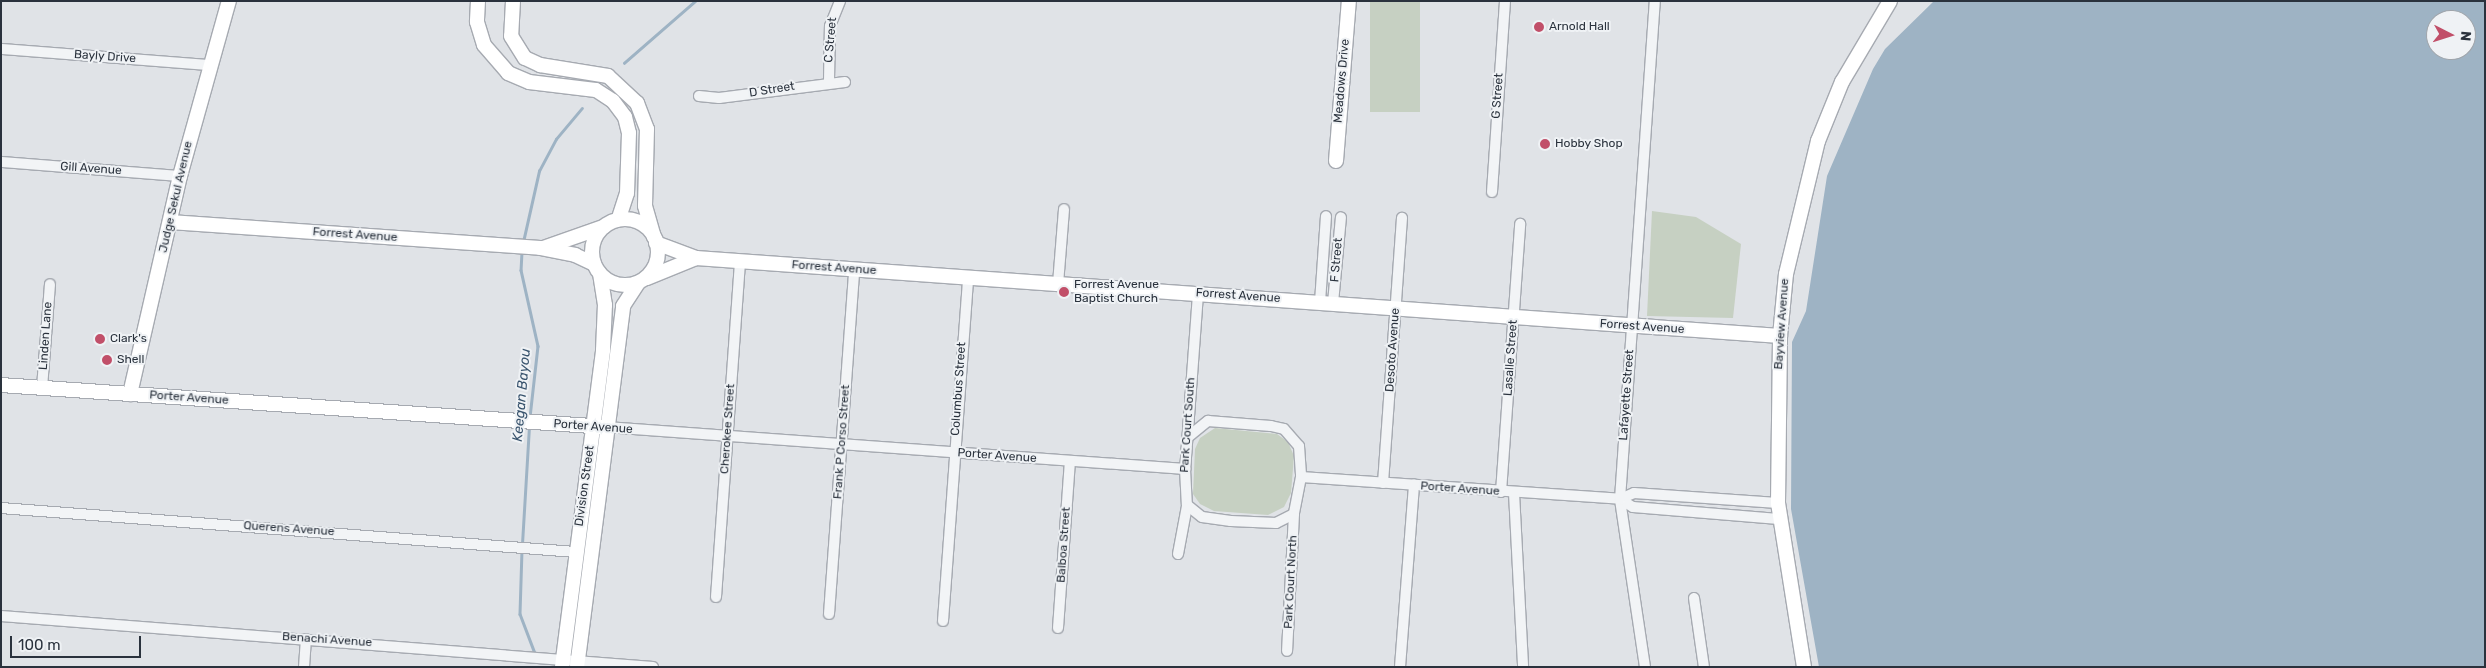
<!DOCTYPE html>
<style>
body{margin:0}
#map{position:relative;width:2486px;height:668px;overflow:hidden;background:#e0e3e7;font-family:Rubik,sans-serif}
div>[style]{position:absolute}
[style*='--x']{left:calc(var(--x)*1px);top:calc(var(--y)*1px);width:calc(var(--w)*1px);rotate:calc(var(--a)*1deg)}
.green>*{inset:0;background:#c6d0c2;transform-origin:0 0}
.water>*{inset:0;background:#9eb3c4}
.stream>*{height:2.5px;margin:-1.25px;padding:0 1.25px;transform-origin:1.25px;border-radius:1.25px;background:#9eb3c4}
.roads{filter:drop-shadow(1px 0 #a6aab1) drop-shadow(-1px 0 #a6aab1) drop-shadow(0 1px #a6aab1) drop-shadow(0 -1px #a6aab1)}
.street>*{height:10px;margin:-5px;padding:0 5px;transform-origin:5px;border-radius:5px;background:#f2f4f6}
.secondary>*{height:14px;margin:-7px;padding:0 7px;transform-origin:7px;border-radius:7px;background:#fff}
.secondary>.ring{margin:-7px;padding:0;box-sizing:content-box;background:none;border:14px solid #fff;border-radius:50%}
.dots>*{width:14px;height:14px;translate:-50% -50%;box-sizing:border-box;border:2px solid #eff2f5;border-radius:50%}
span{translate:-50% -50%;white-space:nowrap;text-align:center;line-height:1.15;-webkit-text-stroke:4px #eff2f5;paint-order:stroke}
.poi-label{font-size:12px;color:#2a323d}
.left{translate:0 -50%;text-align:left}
.street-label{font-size:12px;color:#2a323d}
.water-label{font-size:14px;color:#38536d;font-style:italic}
.frame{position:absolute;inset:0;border:2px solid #2a323d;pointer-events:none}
.north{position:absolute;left:2426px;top:10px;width:50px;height:50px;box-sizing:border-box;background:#eff2f5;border:1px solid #a0a5ab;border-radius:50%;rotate:95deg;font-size:14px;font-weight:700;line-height:20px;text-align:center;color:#2a323d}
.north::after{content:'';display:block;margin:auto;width:18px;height:22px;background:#c14f69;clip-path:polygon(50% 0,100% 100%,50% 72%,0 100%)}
.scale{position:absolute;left:10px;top:636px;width:131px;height:22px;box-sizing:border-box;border:2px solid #2a323d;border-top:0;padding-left:6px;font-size:15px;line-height:18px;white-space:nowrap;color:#2a323d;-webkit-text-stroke:4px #eff2f5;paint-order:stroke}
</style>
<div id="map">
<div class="green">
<div style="left:1370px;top:1px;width:50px;height:111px"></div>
<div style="clip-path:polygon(1652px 211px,1696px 217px,1741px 244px,1733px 318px,1647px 316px)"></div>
<div style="clip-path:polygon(1215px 428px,1277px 434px,1288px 442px,1294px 456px,1291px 493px,1284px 507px,1268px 515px,1214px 511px,1200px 504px,1193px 494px,1195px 449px,1200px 438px)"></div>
</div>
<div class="water">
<div style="clip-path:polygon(evenodd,1934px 1px,2485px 1px,2485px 667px,1819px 667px,1791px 509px,1792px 342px,1806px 311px,1827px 176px,1873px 69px,1885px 49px,1934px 1px,2436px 20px,2466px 20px,2466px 50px,2436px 50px,2436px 20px)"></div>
</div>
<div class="stream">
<div style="--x:624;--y:63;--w:94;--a:-41.1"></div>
<div style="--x:523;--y:242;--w:73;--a:-77.3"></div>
<div style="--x:539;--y:171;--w:36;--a:-62"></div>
<div style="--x:556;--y:139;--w:40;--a:-50"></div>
<div style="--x:522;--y:252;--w:18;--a:93"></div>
<div style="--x:521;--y:270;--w:78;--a:77.4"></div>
<div style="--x:538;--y:346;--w:71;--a:96.4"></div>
<div style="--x:522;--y:544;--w:117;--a:-86.6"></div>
<div style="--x:522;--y:550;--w:64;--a:91.8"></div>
<div style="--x:520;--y:614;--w:45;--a:69.1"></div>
</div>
<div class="roads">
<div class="street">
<div style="--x:1;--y:49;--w:209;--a:4.4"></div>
<div style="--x:829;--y:81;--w:55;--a:-89"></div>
<div style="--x:830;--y:26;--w:27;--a:-68"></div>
<div style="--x:699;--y:96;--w:20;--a:6"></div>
<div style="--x:719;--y:98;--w:127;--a:-7.2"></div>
<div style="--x:1;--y:162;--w:180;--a:4.5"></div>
<div style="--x:1492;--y:192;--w:191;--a:-86.1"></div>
<div style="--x:1058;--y:284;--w:75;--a:-85.4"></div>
<div style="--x:1198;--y:294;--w:175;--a:94.2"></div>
<div style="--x:1185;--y:469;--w:36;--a:87"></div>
<div style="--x:1187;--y:505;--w:19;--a:39"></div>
<div style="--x:1202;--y:517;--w:29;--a:8"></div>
<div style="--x:1231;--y:521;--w:45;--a:2.5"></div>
<div style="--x:1276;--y:523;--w:20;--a:-27"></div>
<div style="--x:1320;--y:302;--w:86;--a:-86"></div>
<div style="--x:1333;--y:303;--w:86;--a:-84.7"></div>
<div style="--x:42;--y:388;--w:104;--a:-85.6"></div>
<div style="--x:606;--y:427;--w:581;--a:4.15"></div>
<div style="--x:1188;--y:437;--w:26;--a:-39"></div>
<div style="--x:1208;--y:421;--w:63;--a:4.5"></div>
<div style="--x:1271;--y:426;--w:13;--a:13"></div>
<div style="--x:1284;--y:429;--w:23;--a:49"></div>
<div style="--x:1299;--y:446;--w:31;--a:86"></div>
<div style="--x:1301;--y:477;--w:38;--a:101"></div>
<div style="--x:1294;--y:514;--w:137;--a:92.9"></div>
<div style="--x:1301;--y:477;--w:320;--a:3.9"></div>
<div style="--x:1620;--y:499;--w:15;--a:-23"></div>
<div style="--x:1634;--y:493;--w:144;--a:4"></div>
<div style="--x:1383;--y:483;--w:266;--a:-85.9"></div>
<div style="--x:1501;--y:492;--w:269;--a:-85.9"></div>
<div style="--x:1514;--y:493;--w:174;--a:87"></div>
<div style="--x:1620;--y:499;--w:15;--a:32"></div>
<div style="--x:1633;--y:507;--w:146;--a:4.7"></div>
<div style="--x:1;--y:508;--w:577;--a:4.38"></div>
<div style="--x:1178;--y:554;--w:49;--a:-79.4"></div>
<div style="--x:716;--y:597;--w:337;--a:-85.9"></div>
<div style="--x:1694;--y:598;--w:70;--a:81.8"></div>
<div style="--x:829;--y:614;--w:345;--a:-85.8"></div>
<div style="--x:1;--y:616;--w:654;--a:4.47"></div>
<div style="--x:943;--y:621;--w:345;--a:-85.8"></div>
<div style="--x:1058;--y:628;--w:167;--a:-85.9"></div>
<div style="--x:304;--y:667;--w:28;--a:-86"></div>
<div style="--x:1400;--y:667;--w:183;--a:-85.6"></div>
<div style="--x:1645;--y:667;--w:170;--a:-98.5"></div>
<div style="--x:1620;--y:499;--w:499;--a:-86"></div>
</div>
<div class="secondary">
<div style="--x:478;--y:1;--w:21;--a:93"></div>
<div style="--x:477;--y:22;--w:24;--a:73"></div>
<div style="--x:484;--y:45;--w:37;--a:49"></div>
<div style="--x:508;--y:73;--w:23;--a:23"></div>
<div style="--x:529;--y:82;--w:67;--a:6.8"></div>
<div style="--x:596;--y:90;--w:20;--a:33"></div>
<div style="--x:613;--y:101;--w:20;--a:53"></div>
<div style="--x:625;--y:117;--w:16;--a:76"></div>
<div style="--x:629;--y:133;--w:60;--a:91.9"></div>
<div style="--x:627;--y:193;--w:28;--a:108"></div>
<div style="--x:513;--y:1;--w:35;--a:93"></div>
<div style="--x:511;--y:36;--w:26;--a:58"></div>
<div style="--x:525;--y:58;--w:17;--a:25"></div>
<div style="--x:540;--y:65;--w:69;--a:9.2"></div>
<div style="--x:608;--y:76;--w:40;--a:43"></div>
<div style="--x:637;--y:103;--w:28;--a:69"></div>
<div style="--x:647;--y:129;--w:77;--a:91.5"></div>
<div style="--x:645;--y:206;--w:32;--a:74"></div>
<div style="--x:1336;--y:161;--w:161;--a:-85.4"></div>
<div class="ring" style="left:592px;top:219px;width:52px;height:52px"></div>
<div style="--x:170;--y:222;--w:371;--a:4"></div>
<div style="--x:540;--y:248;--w:36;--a:11"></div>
<div style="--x:575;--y:255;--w:21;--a:25"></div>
<div style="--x:656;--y:243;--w:43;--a:20.6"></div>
<div style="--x:696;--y:258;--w:1087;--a:4.12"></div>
<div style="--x:543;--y:248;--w:64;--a:-19.3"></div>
<div style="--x:647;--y:278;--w:53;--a:-22.2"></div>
<div style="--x:1;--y:385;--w:606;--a:3.97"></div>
<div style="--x:130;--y:394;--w:224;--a:-77.1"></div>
<div style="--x:180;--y:176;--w:182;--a:-74.4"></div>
<div style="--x:562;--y:667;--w:320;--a:-82.6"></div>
<div style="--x:603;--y:350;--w:45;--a:-87.5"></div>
<div style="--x:605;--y:305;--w:30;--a:-99"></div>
<div style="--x:577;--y:667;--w:364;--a:-82.7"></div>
<div style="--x:623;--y:306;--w:27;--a:-57"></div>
<div style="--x:1804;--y:667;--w:166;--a:-99"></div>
<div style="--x:1778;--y:503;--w:167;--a:-89.3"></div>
<div style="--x:1780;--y:336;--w:62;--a:-84.5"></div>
<div style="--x:1786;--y:274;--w:137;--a:-76.5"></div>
<div style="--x:1818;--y:141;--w:64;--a:-67.9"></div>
<div style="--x:1842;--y:82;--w:94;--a:-59.3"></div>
</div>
</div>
<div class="dots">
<div style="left:1539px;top:27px;background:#c14f69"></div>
<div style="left:1545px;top:144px;background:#c14f69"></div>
<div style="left:1064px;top:292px;background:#c14f69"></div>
<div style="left:100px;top:339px;background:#c14f69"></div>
<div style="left:107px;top:360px;background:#c14f69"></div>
</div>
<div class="poi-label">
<span class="left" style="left:1549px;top:27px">Arnold Hall</span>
<span class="left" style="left:1555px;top:144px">Hobby Shop</span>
<span class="left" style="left:1074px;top:292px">Forrest Avenue<br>Baptist Church</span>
<span class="left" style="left:110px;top:339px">Clark's</span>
<span class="left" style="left:117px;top:360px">Shell</span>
</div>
<div class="street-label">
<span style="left:831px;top:40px;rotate:-85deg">C Street</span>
<span style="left:105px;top:57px;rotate:4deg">Bayly Drive</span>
<span style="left:1342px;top:81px;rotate:-85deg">Meadows Drive</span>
<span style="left:772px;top:90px;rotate:-9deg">D Street</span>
<span style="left:1498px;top:96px;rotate:-86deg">G Street</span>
<span style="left:91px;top:169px;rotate:4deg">Gill Avenue</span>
<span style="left:176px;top:197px;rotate:-77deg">Judge Sekul Avenue</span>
<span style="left:355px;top:235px;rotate:4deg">Forrest Avenue</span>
<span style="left:1337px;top:260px;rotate:-85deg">F Street</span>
<span style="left:834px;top:268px;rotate:4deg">Forrest Avenue</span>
<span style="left:1238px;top:296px;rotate:4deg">Forrest Avenue</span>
<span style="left:1782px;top:324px;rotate:-86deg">Bayview Avenue</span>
<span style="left:1642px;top:327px;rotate:4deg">Forrest Avenue</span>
<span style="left:46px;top:336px;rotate:-86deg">Linden Lane</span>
<span style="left:1393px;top:350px;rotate:-86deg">Desoto Avenue</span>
<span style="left:1511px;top:358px;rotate:-86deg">Lasalle Street</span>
<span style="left:959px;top:389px;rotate:-86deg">Columbus Street</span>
<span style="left:1627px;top:395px;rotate:-86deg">Lafayette Street</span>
<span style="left:189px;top:398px;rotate:4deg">Porter Avenue</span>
<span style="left:1188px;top:425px;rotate:-86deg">Park Court South</span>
<span style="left:593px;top:427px;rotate:4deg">Porter Avenue</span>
<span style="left:728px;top:429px;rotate:-86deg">Cherokee Street</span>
<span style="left:842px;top:442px;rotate:-86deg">Frank P Corso Street</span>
<span style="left:997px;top:456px;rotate:4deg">Porter Avenue</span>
<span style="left:585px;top:486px;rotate:-82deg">Division Street</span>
<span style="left:1460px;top:489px;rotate:4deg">Porter Avenue</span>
<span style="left:289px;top:529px;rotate:4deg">Querens Avenue</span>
<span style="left:1064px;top:545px;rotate:-86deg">Balboa Street</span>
<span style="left:1291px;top:582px;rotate:-87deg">Park Court North</span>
<span style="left:327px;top:640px;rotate:4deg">Benachi Avenue</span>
</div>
<div class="water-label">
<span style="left:522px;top:395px;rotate:-85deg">Keegan Bayou</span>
</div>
<div class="frame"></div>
<div class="north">N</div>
<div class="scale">100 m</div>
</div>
